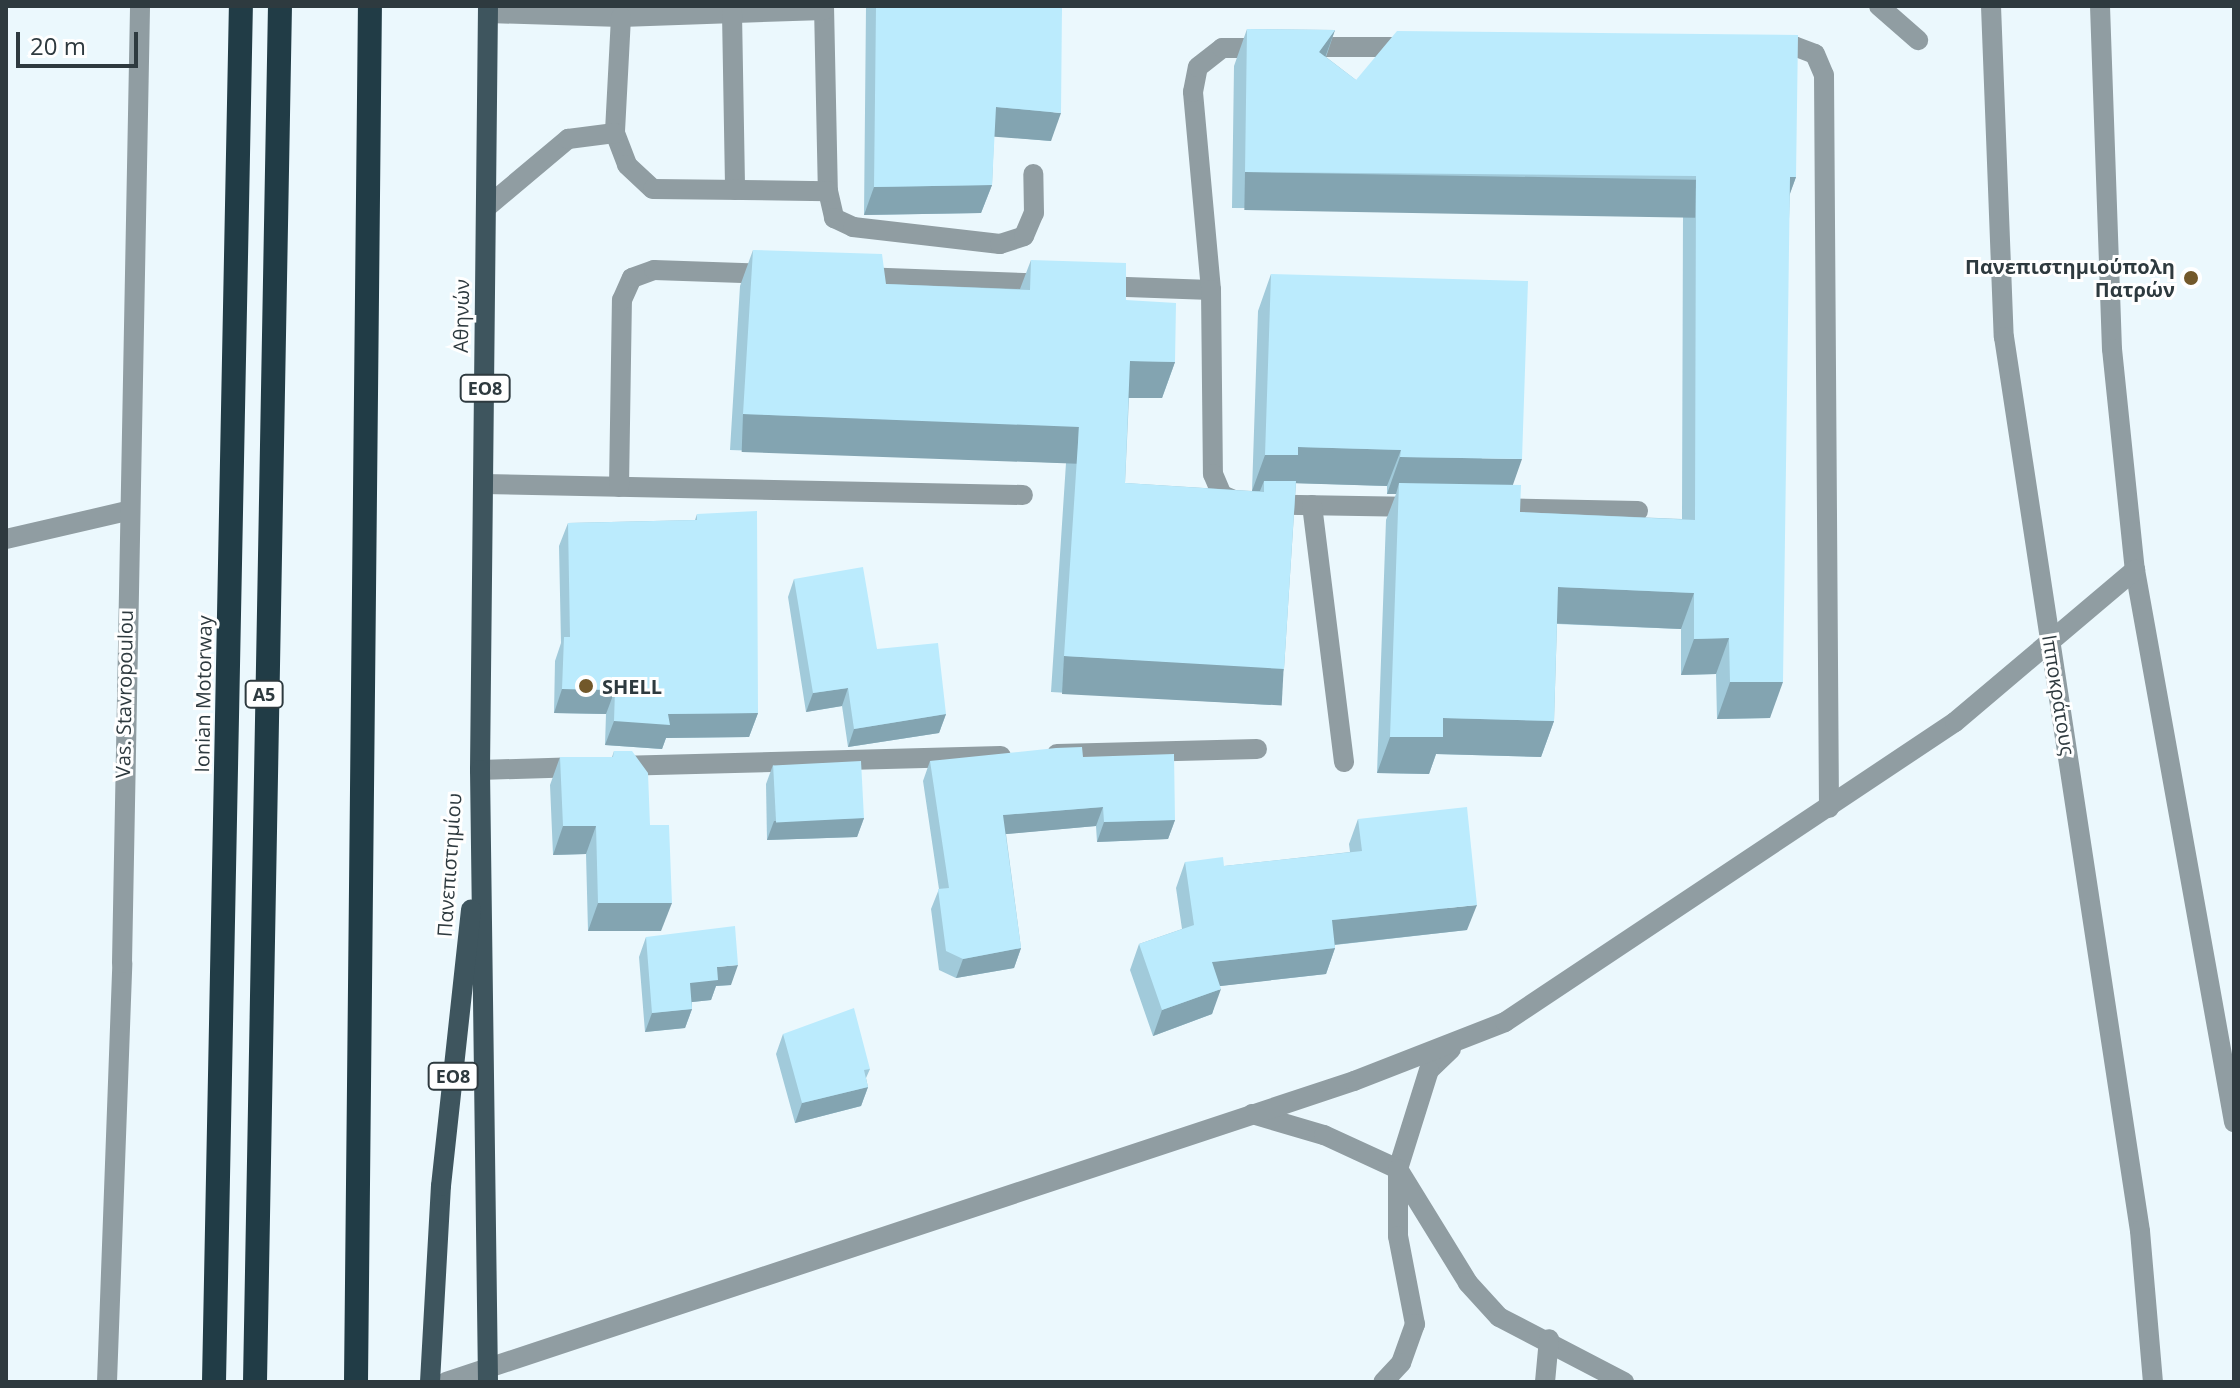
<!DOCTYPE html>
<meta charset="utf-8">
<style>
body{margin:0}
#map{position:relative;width:2240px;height:1388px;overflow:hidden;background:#ebf8fd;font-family:"Open Sans",sans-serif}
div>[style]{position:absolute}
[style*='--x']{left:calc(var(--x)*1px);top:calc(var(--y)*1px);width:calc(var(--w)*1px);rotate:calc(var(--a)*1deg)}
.minor>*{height:20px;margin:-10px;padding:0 10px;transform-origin:10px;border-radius:10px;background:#909da2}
.major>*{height:20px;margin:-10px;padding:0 10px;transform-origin:10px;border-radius:10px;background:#3e555e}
.highway>*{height:24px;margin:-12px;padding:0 12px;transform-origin:12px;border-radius:12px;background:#213c46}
.wall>*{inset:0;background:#a1cada}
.shaded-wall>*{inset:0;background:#83a4b1;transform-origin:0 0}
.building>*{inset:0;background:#bbebfd;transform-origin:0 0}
.dots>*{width:22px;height:22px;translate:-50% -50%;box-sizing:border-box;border:4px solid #fff;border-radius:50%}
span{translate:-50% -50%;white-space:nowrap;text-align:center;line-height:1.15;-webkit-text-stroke:6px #fff;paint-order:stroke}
.shield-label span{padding:2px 6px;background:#fff;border:2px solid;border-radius:6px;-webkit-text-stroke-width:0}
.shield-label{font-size:18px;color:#2e3a3f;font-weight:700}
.poi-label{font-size:20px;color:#2e3a3f;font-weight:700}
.right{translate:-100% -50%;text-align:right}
.left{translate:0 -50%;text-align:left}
.street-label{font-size:20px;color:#2e3a3f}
.frame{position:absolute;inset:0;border:8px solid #2e3a3f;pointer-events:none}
.scale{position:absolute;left:16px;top:32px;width:122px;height:36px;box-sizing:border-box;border:4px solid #2e3a3f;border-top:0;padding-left:10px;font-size:24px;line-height:28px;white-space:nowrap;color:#2e3a3f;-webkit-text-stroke:6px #fff;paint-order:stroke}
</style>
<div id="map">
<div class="minor">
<div style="--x:824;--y:6;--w:185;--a:88.8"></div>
<div style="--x:828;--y:191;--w:28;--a:77"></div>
<div style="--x:834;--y:218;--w:21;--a:25"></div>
<div style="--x:853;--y:227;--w:148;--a:6.6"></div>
<div style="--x:1000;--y:244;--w:25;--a:-18"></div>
<div style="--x:1024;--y:236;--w:25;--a:-67"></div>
<div style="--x:1034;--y:213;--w:39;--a:-91"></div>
<div style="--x:1879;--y:6;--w:52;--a:41.1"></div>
<div style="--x:1991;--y:6;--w:331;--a:87.8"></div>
<div style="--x:2004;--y:337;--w:904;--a:81.35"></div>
<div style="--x:2140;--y:1231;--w:152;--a:85.1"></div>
<div style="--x:2100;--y:6;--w:343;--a:88"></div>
<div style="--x:2112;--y:349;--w:222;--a:84.1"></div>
<div style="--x:2135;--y:570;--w:561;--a:79.83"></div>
<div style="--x:488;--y:13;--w:133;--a:1.7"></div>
<div style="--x:621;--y:17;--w:203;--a:-2"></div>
<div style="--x:732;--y:13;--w:177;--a:89"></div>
<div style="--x:621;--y:17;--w:116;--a:93"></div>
<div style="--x:615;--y:133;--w:34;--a:69"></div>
<div style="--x:627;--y:165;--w:35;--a:43"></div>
<div style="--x:653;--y:189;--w:175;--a:0.7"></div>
<div style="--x:1771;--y:46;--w:23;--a:0"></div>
<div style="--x:1794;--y:46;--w:22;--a:21"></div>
<div style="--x:1815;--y:54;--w:23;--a:67"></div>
<div style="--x:1824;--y:75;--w:733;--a:89.61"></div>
<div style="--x:1303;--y:47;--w:108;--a:0"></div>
<div style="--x:487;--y:207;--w:106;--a:-40"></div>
<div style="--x:568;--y:139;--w:47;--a:-7.3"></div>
<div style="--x:860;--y:277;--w:187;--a:2.1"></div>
<div style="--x:1099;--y:286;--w:112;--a:2"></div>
<div style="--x:1211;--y:290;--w:199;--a:-95.2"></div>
<div style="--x:1193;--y:92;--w:25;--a:-79"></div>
<div style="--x:1198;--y:67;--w:31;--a:-38"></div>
<div style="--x:1222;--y:48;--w:45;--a:0"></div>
<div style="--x:1211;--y:290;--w:184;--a:89.4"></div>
<div style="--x:1213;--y:474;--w:23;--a:67"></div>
<div style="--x:1222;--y:495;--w:23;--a:23"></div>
<div style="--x:1243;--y:504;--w:175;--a:1"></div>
<div style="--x:484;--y:484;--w:539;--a:1.17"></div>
<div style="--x:619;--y:487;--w:187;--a:-89.1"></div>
<div style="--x:622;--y:300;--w:24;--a:-66"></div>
<div style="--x:632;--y:278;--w:23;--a:-20"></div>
<div style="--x:654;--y:270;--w:118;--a:1.9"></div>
<div style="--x:1312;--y:505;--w:259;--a:82.9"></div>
<div style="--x:1494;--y:508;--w:144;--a:1.2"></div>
<div style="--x:6;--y:539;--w:124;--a:-13"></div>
<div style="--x:1057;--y:754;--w:200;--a:-1.4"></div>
<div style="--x:617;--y:766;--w:384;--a:-1.5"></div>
<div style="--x:480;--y:770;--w:101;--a:-1.7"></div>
<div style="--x:1451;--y:1049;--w:30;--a:136"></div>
<div style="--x:1429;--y:1070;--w:104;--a:107.4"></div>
<div style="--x:1398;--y:1169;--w:134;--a:58.4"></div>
<div style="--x:1468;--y:1283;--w:46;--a:47.6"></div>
<div style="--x:1499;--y:1317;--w:141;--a:27.5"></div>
<div style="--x:1252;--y:1114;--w:75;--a:16.3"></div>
<div style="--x:1324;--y:1135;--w:81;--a:24.7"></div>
<div style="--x:1398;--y:1169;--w:67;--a:90"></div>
<div style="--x:1398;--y:1236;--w:90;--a:79.1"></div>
<div style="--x:1415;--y:1324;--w:41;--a:109.7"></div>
<div style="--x:1401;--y:1363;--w:26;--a:133"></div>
<div style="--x:107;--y:1382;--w:419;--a:-87.9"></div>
<div style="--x:122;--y:963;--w:957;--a:-88.92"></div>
<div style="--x:446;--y:1382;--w:957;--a:-18.34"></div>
<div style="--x:1354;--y:1081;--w:162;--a:-21.3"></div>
<div style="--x:1505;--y:1022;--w:541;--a:-33.69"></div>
<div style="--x:1955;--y:722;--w:236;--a:-40.2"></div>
<div style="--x:1545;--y:1382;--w:43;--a:-84.7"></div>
</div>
<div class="major">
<div style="--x:488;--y:6;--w:764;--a:90.6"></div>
<div style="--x:480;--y:770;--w:612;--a:89.25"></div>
<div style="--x:430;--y:1382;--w:196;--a:-86.8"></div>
<div style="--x:441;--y:1186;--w:278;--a:-83.8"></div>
</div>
<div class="highway">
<div style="--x:214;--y:1382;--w:1376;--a:-88.88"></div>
<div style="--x:255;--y:1382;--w:1376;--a:-88.96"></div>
<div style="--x:356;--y:1382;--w:1376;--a:-89.42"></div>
</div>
<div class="wall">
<div style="clip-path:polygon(866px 6px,1062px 6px,1051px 141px,994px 136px,992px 185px,981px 213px,864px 215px)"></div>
<div style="clip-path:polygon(1247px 29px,1335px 30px,1326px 57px,1356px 80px,1796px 177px,1790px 193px,1770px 718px,1717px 719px,1716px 674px,1681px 675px,1681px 629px,1557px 624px,1554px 721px,1541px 757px,1436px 754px,1429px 774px,1377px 773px,1386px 520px,1396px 494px,1387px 494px,1387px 486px,1296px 483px,1284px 669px,1270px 705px,1051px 692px,1066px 463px,730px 450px,740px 286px,753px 250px,886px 284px,1020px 289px,1031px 260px,1126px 300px,1175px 362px,1162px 398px,1129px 398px,1125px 483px,1252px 491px,1258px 311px,1271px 274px,1512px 485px,1520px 512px,1682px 519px,1683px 212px,1232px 208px,1234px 66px)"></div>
<div style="clip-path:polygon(697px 514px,758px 713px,749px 737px,666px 738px,662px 749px,605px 745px,606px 714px,554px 713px,555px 661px,561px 643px,559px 546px,568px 523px,695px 520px)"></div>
<div style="clip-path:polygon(794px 579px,877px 649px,946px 714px,939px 733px,848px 747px,842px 706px,806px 712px,788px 597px)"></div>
<div style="clip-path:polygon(614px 751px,650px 825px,661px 931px,588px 931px,586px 854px,553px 855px,550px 785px,560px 757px,612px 757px)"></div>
<div style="clip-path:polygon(1083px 757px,1175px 820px,1168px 839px,1097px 842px,1096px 826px,1006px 834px,1021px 948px,1014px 968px,956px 978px,939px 970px,931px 909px,939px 889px,923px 781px,930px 761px)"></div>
<div style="clip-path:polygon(773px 765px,864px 818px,857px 837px,767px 840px,766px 784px)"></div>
<div style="clip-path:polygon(1358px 819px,1467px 930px,1335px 945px,1335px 948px,1326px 974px,1220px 986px,1212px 1014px,1153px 1036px,1130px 970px,1139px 944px,1182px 929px,1176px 888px,1185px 862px,1224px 866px,1350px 852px,1349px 844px)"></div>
<div style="clip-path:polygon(646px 937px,731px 985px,716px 986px,711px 1000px,692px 1002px,692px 1009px,685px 1028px,645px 1032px,639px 957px)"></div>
<div style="clip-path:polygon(783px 1034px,870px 1069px,866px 1078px,868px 1087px,861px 1106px,795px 1123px,776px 1054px)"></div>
</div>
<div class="shaded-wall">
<div style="clip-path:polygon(1335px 30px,1322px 66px,1319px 52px)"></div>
<div style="clip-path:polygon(996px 107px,1061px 113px,1051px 141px,985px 136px)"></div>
<div style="left:1245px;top:172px;width:451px;height:38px;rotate:1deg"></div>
<div style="clip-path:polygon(1790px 177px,1796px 177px,1783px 213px)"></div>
<div style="clip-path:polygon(992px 185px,981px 213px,864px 215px,874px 187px)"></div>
<div style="clip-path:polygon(1130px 361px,1175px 362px,1162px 398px,1117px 398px)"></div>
<div style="left:743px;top:414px;width:336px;height:38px;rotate:2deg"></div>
<div style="clip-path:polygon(1298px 447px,1401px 450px,1387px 486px,1288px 483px,1264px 481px,1260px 491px,1252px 491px,1265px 455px)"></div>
<div style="clip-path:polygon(1400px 457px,1522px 459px,1509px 496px,1399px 483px,1396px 494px,1387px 494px)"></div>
<div style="clip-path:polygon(1558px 587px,1694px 593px,1681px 629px,1545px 623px)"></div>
<div style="clip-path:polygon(1729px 638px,1716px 674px,1681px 675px,1694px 639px)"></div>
<div style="left:1064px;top:656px;width:220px;height:38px;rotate:3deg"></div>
<div style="clip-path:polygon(1730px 682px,1783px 682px,1770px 718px,1717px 719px)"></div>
<div style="clip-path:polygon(848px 688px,842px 706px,806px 712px,813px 693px)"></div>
<div style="clip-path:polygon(562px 689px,615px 690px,606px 714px,554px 713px)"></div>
<div style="clip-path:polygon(758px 713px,749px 737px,666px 738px,662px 749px,605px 745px,614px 721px,668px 714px)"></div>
<div style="clip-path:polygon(946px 714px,939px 733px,848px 747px,854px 729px)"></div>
<div style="clip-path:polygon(1443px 718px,1554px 721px,1541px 757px,1436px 754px,1429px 774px,1377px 773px,1390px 737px)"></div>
<div style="clip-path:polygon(1103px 807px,1096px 826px,996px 835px,1003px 815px)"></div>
<div style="clip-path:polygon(864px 818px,857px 837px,767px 840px,774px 821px)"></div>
<div style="clip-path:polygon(1175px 820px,1168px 839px,1097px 842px,1104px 822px)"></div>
<div style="clip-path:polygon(563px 826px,596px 826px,586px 854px,553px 855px)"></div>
<div style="clip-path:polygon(598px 903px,672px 903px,661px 931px,588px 931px)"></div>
<div style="clip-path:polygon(1477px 905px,1467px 930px,1323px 946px,1332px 920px)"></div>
<div style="clip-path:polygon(1021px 948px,1014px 968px,956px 978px,963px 959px)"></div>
<div style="clip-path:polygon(1335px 948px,1326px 974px,1203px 988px,1212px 962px)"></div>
<div style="clip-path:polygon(738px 965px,731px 985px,716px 986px,711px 1000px,683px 1003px,690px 983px,717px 967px)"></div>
<div style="clip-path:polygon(1221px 989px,1212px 1014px,1153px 1036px,1162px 1010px)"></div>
<div style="clip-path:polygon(692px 1009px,685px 1028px,645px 1032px,652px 1013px)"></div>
<div style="clip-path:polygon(868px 1087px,861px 1106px,795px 1123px,802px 1103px)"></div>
</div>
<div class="building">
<div style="clip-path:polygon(876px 6px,1062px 6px,1061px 113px,996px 107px,992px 185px,874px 187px)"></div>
<div style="clip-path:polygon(1247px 29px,1335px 30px,1319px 52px,1356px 80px,1397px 31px,1798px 35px,1796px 177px,1790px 177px,1783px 682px,1730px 682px,1729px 638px,1694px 639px,1694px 593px,1558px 587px,1554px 721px,1443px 718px,1443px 737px,1390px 737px,1399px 483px,1521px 485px,1520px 512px,1695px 520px,1696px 176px,1245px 172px)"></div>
<div style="clip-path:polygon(753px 250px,882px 254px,886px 284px,1030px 290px,1031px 260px,1126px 263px,1126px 300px,1176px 303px,1175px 362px,1130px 361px,1125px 483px,1264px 492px,1264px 481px,1296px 481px,1284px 669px,1064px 656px,1079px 427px,743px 414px)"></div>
<div style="clip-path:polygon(1271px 274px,1528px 281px,1522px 459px,1400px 457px,1401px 450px,1298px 447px,1298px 455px,1265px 455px)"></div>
<div style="clip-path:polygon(757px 511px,758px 713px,668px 714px,670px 725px,614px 721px,615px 690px,562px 689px,564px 637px,570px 637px,568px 523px,697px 520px,697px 514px)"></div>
<div style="clip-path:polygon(863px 567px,877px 649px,938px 643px,946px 714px,854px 729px,848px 688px,813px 693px,794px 579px)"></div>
<div style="clip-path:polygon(1082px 747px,1083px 757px,1174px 754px,1175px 820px,1104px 822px,1103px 807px,1003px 815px,1021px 948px,963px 959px,946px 951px,938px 889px,949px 888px,930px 761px,1056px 748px)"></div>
<div style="clip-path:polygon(614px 751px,632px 751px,648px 773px,650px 825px,669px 825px,672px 903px,598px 903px,596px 826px,563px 826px,560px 757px,613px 757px)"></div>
<div style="left:861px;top:761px;width:57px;height:88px;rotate:87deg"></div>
<div style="clip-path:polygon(1467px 807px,1477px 905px,1332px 920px,1335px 948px,1212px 962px,1221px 989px,1162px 1010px,1139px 944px,1194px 925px,1185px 862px,1223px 857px,1224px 866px,1362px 851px,1358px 819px)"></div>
<div style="clip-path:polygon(735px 926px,738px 965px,717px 967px,718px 980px,690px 983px,692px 1009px,652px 1013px,646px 937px)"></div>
<div style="clip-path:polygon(854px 1008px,870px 1069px,864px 1070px,868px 1087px,802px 1103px,783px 1034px)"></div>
</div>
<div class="dots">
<div style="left:2191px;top:278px;background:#72582a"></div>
<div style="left:586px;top:686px;background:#72582a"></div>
</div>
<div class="shield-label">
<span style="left:485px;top:388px">ΕΟ8</span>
<span style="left:264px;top:694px">Α5</span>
<span style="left:453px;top:1076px">ΕΟ8</span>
</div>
<div class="poi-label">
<span class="right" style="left:2175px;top:278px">Πανεπιστημιούπολη<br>Πατρών</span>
<span class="left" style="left:602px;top:686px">SHELL</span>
</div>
<div class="street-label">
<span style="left:461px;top:316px;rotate:-89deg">Αθηνών</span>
<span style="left:124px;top:694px;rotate:-89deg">Vas. Stavropoulou</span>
<span style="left:203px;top:694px;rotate:-89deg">Ionian Motorway</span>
<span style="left:2059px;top:695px;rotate:81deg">Ιπποκράτους</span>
<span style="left:449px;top:865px;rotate:-86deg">Πανεπιστημίου</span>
</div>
<div class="frame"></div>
<div class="scale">20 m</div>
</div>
